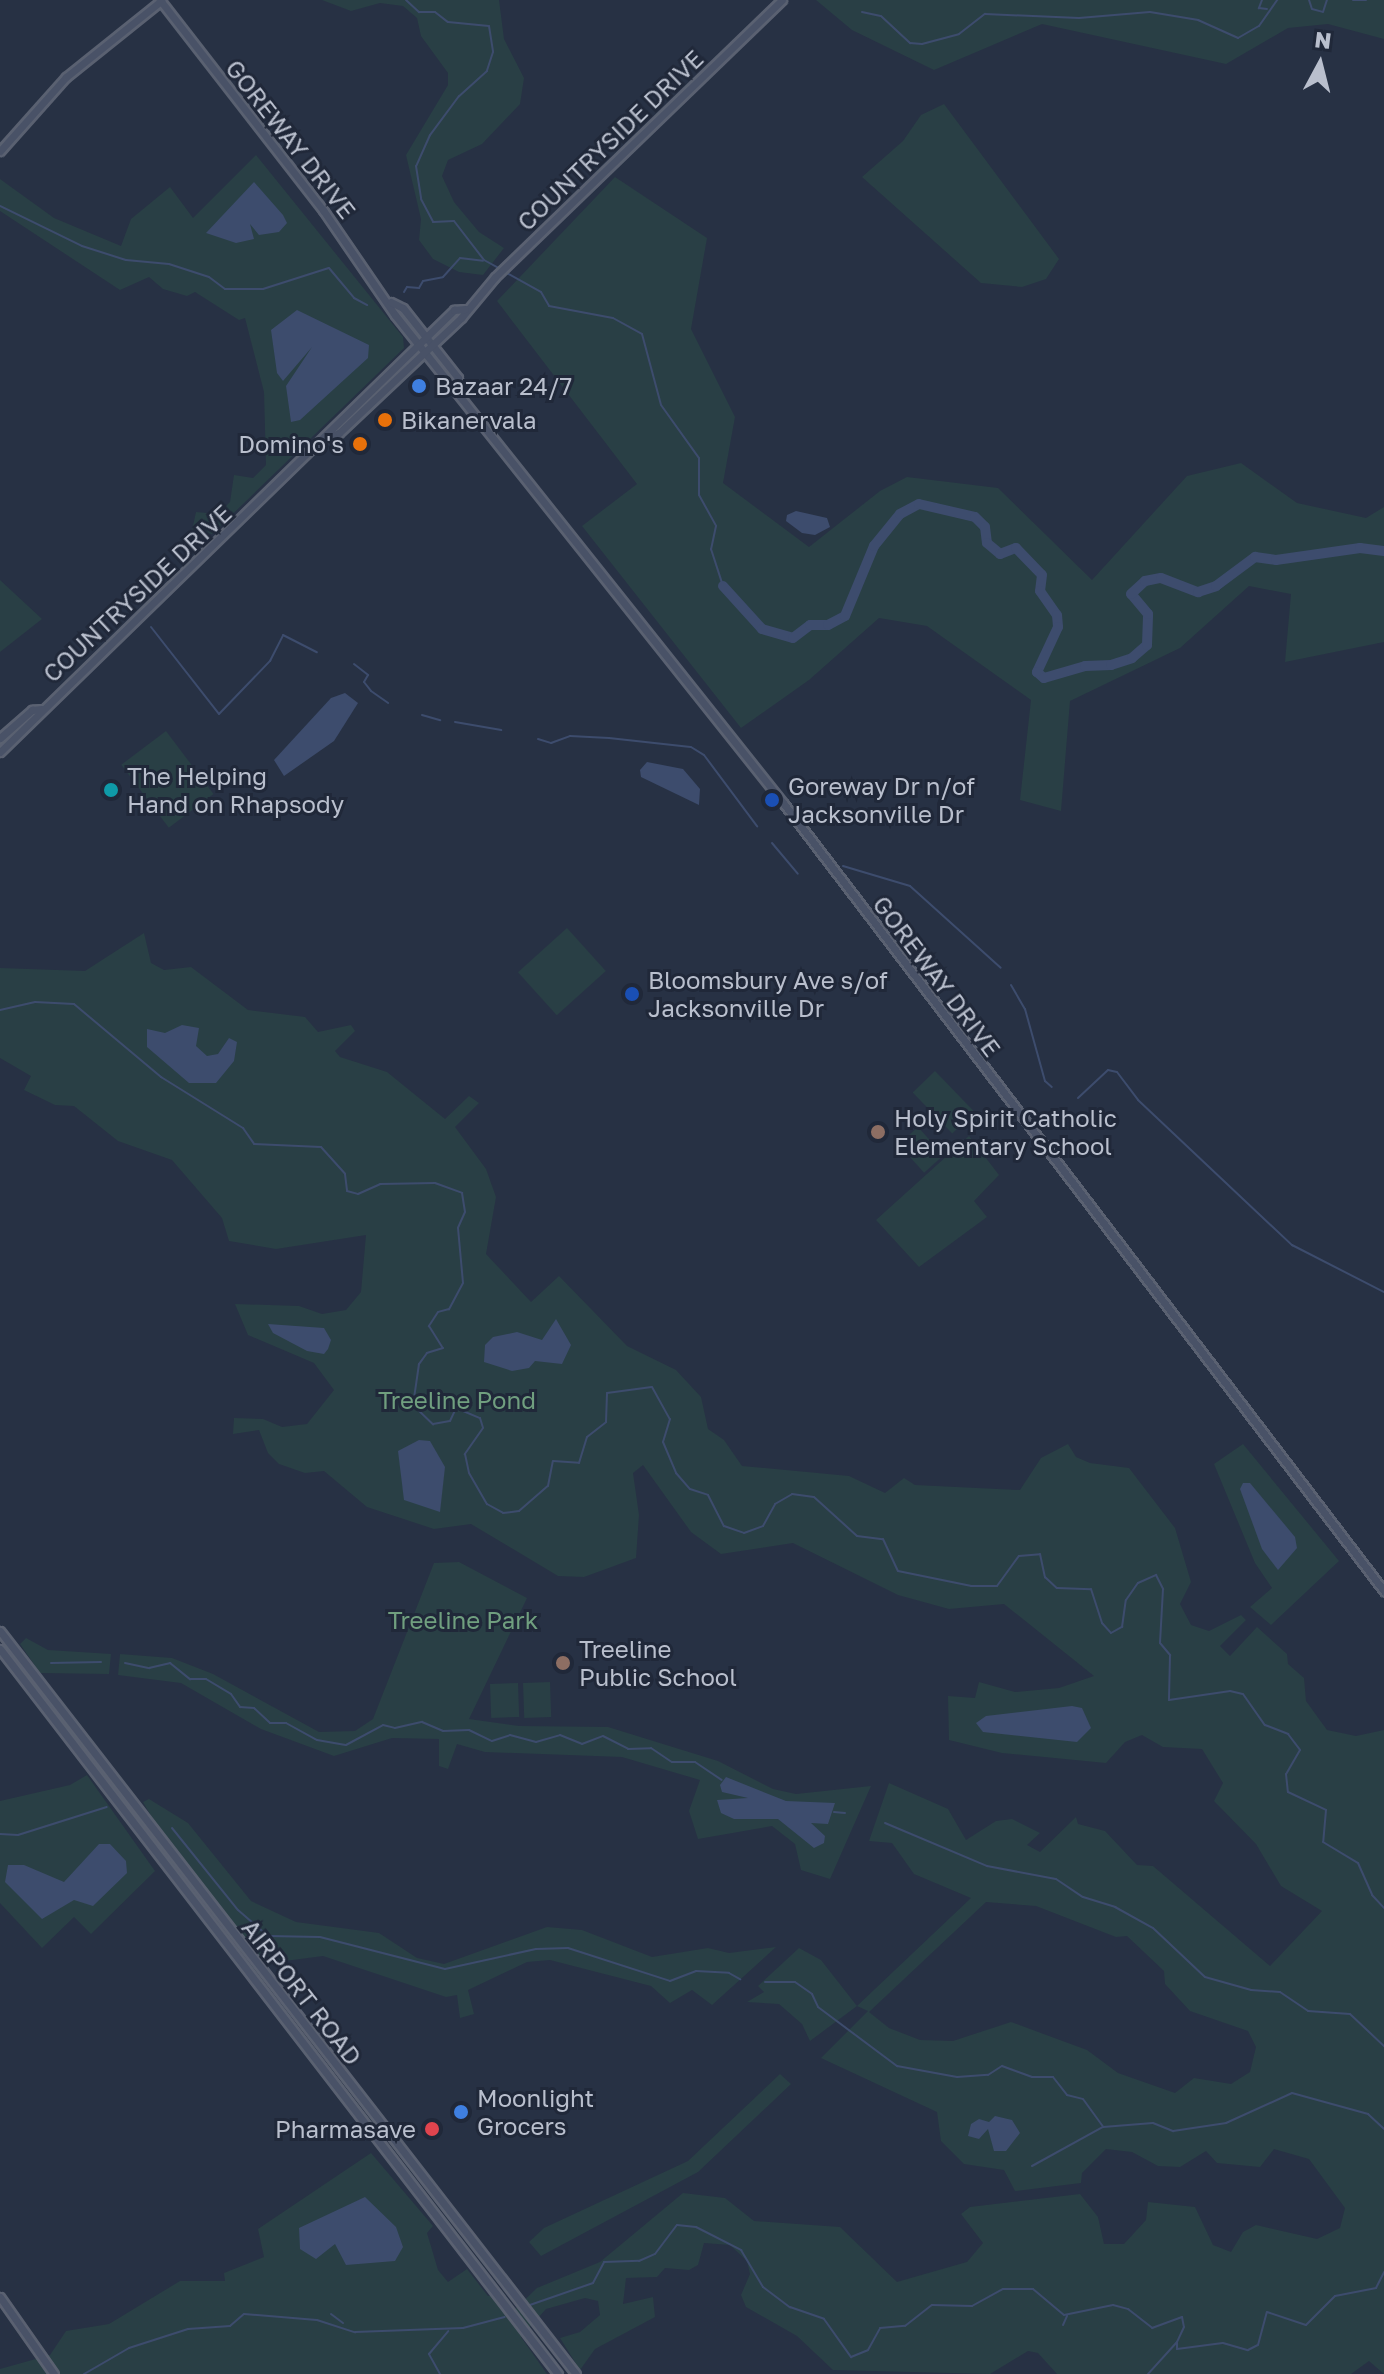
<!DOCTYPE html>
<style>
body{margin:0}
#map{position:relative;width:1384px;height:2374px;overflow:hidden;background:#273144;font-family:"Golos Text",sans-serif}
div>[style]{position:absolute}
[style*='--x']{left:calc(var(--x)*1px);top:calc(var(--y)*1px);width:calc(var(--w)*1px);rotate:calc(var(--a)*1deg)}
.green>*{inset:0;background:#293f45;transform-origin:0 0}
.water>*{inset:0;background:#3d4c6d}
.stream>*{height:2px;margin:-1px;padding:0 1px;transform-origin:1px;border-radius:1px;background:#3d4c6d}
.river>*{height:10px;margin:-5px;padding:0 5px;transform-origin:5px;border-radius:5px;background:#3d4c6d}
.roads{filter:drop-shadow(2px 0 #5a6171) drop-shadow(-2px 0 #5a6171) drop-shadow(0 2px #5a6171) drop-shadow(0 -2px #5a6171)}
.secondary>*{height:7px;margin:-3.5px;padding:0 3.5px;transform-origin:3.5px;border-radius:3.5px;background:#495267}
.dots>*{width:22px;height:22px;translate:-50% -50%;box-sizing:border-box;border:4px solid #202839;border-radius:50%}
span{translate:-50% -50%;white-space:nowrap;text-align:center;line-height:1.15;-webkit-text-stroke:6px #202839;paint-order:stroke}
.street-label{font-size:24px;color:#b9bfcd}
.poi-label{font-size:24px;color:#b9bfcd}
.left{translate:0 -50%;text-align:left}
.right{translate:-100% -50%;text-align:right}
.park-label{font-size:24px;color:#709f7f}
.north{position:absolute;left:1280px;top:24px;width:80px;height:80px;-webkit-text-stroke:6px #202839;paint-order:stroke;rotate:7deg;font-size:22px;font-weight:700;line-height:32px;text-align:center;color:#b9bfcd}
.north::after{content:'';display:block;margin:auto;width:28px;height:36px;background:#b9bfcd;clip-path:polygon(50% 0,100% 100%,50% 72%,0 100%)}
</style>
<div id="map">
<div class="green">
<div style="clip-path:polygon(322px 0,499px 0,504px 39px,524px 78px,520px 104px,482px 144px,448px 160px,442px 176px,454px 202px,479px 232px,504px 248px,483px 275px,459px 272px,433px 259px,419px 240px,421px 219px,406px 155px,448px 85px,448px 73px,421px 36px,417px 18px,403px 6px,380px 3px,351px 11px)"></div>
<div style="clip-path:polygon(816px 0,1384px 0,1384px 39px,1328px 24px,1288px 28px,1226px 64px,1042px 24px,934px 70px,852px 30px)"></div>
<div style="clip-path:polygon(944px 104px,1059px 259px,1046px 279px,1022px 287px,981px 283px,862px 177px,903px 141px,921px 115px)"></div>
<div style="clip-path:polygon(256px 155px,403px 337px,404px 348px,212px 534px,192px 530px,196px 512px,218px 514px,230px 502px,234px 475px,253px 478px,266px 465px,264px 392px,245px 318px,239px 320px,195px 292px,187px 296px,163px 289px,149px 277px,120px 290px,0 211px,0 179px,54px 218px,121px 246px,131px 219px,170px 187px,193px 218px)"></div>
<div style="clip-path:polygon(615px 177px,707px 238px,691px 329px,735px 417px,723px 483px,809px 547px,880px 491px,907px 477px,998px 488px,1092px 580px,1187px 476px,1241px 463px,1297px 503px,1366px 518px,1384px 507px,1384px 642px,1285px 662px,1291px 594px,1249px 586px,1180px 648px,1070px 701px,1061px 811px,1020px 800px,1031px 700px,927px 626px,879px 618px,809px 680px,741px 728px,582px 526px,637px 484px,497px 301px)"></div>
<div style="clip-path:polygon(0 580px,42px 619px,0 652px)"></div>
<div style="left:166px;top:731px;width:79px;height:56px;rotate:53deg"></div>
<div style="left:567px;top:928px;width:58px;height:66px;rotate:48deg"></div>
<div style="clip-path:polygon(evenodd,144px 933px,151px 963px,164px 970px,191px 967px,248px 1010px,305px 1017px,318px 1032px,351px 1025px,355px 1031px,335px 1051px,340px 1057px,387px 1072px,445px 1119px,469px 1096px,479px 1103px,455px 1127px,486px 1169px,496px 1197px,486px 1254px,531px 1302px,559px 1276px,627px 1346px,676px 1370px,701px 1397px,708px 1429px,724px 1440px,742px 1466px,849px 1476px,885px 1493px,904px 1478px,915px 1485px,1020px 1490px,1041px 1458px,1068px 1444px,1076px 1457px,1090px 1463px,1129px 1468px,1175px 1528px,1191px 1582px,1180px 1604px,1191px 1625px,1209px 1631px,1241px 1615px,1246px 1620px,1220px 1646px,1230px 1656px,1257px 1627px,1287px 1654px,1288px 1664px,1304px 1678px,1306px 1701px,1327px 1730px,1356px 1736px,1384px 1730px,1384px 2374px,1369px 2361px,1351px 2374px,1057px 2374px,1038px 2353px,1028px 2351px,990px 2374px,833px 2370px,797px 2336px,746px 2307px,741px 2295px,750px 2274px,747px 2261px,730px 2245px,704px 2243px,698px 2265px,689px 2270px,665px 2268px,657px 2277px,626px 2278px,623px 2304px,653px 2297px,655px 2317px,595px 2349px,580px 2370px,560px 2338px,580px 2332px,600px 2315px,598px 2301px,585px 2298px,546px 2309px,521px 2337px,547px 2374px,0 2374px,0 2369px,50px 2355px,66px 2331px,109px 2324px,180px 2281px,225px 2281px,224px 2273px,264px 2257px,258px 2229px,371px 2153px,433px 2226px,427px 2233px,438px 2270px,448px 2282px,467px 2269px,488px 2296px,494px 2295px,513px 2311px,537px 2288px,600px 2262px,683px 2193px,725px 2198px,754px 2221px,840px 2227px,897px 2282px,967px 2262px,983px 2243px,961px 2214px,970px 2207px,1080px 2194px,1098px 2217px,1104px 2244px,1124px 2244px,1146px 2220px,1148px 2202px,1195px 2207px,1213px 2245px,1231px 2252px,1243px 2232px,1256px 2225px,1317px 2239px,1340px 2228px,1345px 2208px,1309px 2159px,1274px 2149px,1260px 2167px,1217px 2163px,1206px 2151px,1180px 2167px,1158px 2166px,1132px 2152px,1106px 2149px,1082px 2173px,1081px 2183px,1015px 2191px,1004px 2170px,964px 2164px,941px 2141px,937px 2112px,821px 2058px,868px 2011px,857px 2006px,810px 2041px,802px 2024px,779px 2004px,747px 2002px,764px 1992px,758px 1986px,799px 1948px,821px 1960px,857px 2006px,971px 1898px,914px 1874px,892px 1843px,869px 1841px,889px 1783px,948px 1809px,966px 1840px,996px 1821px,1012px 1819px,1040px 1833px,1027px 1845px,1040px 1852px,1076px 1817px,1078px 1824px,1105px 1831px,1137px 1865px,1153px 1866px,1270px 1966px,1322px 1911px,1281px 1886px,1256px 1844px,1214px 1801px,1223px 1783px,1202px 1749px,1163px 1747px,1142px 1735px,1125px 1742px,1106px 1763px,1002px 1753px,949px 1740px,948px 1696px,975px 1698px,979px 1682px,1015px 1692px,1059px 1688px,1094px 1676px,1004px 1604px,949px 1609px,898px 1595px,793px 1543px,721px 1554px,691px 1532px,643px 1465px,633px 1473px,639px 1515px,636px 1558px,584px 1577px,558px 1576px,471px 1524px,434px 1529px,367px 1507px,324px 1471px,305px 1473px,279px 1464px,268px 1453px,259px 1430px,233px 1434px,234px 1418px,263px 1419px,282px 1427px,307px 1424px,334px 1390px,314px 1363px,248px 1335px,235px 1304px,299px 1306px,322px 1314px,346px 1310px,361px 1292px,366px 1235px,276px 1249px,229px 1241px,222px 1218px,172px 1160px,118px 1141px,74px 1106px,55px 1105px,24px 1090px,31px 1076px,0 1058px,0 968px,85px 971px,144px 933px,986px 1902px,1036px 1906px,1116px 1937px,1127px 1936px,1164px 1971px,1165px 1984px,1190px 2011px,1248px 2031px,1256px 2047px,1250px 2072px,1231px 2084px,1194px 2078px,1175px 2093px,1118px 2073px,1087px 2050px,1011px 2022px,953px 2041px,920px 2040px,889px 2028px,869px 2012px,986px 1902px)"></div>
<div style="left:935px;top:1071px;width:57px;height:31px;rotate:46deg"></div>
<div style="left:918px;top:1127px;width:38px;height:26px;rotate:48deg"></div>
<div style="clip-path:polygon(969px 1136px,999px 1175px,974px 1201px,987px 1217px,919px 1267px,876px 1220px)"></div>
<div style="clip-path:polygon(1243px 1444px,1339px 1561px,1271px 1625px,1250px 1607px,1272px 1588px,1255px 1563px,1214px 1464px)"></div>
<div style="clip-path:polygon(459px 1562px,527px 1598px,469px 1719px,519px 1726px,608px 1727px,718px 1761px,773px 1789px,796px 1794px,871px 1786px,830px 1879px,801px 1870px,795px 1844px,772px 1826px,698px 1839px,689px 1811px,700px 1780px,622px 1757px,485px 1752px,457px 1744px,448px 1769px,439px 1766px,439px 1739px,392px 1738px,334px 1756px,261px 1729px,181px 1683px,118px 1675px,120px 1654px,172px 1658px,213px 1674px,319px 1732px,355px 1731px,373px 1719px,434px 1563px)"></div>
<div style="clip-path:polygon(26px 1638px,48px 1650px,111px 1654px,109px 1674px,40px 1673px,20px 1644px)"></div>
<div style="left:550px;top:1682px;width:35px;height:27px;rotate:88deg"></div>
<div style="left:518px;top:1683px;width:34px;height:28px;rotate:88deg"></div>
<div style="clip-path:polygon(87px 1775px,155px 1871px,91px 1934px,74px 1917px,42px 1948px,0 1903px,0 1801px,70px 1785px)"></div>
<div style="clip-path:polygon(149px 1799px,188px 1823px,251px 1901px,296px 1922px,379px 1933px,417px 1958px,444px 1964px,547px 1927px,582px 1930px,652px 1957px,708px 1948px,729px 1953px,776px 1947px,712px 2005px,692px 1990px,670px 2003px,651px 1986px,550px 1960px,527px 1962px,468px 1990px,474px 2014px,460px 2018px,457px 1995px,446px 1997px,323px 1956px,262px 1964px,158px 1828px,143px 1802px)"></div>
<div style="clip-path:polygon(780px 2074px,791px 2084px,698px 2172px,541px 2256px,529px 2242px,544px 2228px,688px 2161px)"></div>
</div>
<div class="water">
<div style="clip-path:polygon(254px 182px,283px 215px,287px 223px,279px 232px,259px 235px,250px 224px,254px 239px,236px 243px,206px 233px)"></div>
<div style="clip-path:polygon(297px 310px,369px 345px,368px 358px,300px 420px,291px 422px,286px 386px,312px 347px,283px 381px,277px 373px,271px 330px)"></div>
<div style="clip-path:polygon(796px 511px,827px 518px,830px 527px,815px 535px,802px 533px,786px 521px,787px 515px)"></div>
<div style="clip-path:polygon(345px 693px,358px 703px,334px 741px,284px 776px,274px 760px,331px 698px)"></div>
<div style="clip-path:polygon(647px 762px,683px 769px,700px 789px,699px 805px,641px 777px,640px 770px)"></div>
<div style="clip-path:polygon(182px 1025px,199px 1028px,196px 1046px,207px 1056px,218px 1054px,229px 1038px,237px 1042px,234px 1061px,216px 1083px,189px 1083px,147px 1047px,147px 1029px,165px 1033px)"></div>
<div style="clip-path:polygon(556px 1319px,571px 1345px,562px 1364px,535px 1361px,529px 1368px,512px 1371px,484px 1362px,485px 1345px,493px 1337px,517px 1332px,542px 1340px)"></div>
<div style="clip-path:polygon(268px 1324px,324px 1328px,331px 1340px,328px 1349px,324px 1354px,307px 1351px,273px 1333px)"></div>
<div style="clip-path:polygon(419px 1440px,430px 1441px,445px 1467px,440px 1512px,404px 1500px,398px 1451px)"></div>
<div style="clip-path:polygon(1243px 1483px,1250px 1483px,1295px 1537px,1297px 1548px,1278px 1570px,1262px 1549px,1240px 1489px)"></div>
<div style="clip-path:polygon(1072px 1706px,1082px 1708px,1091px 1728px,1077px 1742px,983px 1732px,976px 1723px,986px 1716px)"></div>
<div style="clip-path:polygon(726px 1777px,786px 1801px,835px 1803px,828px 1824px,811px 1823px,825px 1836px,824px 1843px,814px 1848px,778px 1819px,734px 1819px,721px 1813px,717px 1800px,748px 1798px,722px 1792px,720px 1785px)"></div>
<div style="clip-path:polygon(99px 1844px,110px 1844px,126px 1861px,127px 1873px,93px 1906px,74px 1900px,42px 1919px,5px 1882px,8px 1865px,24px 1865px,64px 1882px)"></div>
<div style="clip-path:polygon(995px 2116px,1012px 2120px,1020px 2133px,1006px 2151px,994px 2151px,988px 2129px,979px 2139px,968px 2136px,971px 2124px,979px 2119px,989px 2122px)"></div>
<div style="clip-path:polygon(365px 2197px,396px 2227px,403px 2247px,395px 2261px,346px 2265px,335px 2244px,316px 2259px,300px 2249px,299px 2228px)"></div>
</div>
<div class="stream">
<div style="--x:406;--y:0;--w:18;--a:43"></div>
<div style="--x:419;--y:12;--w:16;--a:0"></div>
<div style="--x:435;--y:12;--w:16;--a:38"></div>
<div style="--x:448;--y:22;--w:41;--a:5.6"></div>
<div style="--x:489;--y:26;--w:26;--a:81"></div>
<div style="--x:493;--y:52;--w:20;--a:108"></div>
<div style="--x:487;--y:71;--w:38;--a:138"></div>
<div style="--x:459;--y:96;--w:49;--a:126.6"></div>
<div style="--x:430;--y:135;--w:34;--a:114"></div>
<div style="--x:416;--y:166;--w:33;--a:81"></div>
<div style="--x:421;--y:199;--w:26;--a:62"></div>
<div style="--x:433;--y:222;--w:21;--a:-3"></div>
<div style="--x:454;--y:221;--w:49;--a:52.4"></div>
<div style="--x:484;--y:260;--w:18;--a:29"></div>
<div style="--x:1262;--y:0;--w:9;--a:111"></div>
<div style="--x:1259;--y:8;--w:8;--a:7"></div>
<div style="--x:1309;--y:0;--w:9;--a:72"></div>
<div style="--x:1312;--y:9;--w:11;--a:15"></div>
<div style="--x:1323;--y:12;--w:13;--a:-72"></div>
<div style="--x:1353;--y:0;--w:13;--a:0"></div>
<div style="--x:862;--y:12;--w:19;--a:12"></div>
<div style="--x:881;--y:16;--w:40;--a:43"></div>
<div style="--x:910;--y:43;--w:12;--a:5"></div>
<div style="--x:922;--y:44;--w:38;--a:-15"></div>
<div style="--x:959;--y:34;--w:33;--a:-38"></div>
<div style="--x:985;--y:14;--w:94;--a:2.4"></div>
<div style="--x:1079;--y:18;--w:71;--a:-4.8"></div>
<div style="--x:1150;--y:12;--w:49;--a:9.5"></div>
<div style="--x:1198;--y:20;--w:44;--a:24.2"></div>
<div style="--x:1238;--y:38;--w:24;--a:-30"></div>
<div style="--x:1259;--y:26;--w:32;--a:-55"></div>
<div style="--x:0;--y:206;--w:91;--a:26"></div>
<div style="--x:82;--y:246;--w:46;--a:17.7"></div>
<div style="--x:126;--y:260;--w:43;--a:5.3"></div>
<div style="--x:169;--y:264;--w:42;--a:18"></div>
<div style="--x:209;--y:277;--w:20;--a:37"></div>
<div style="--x:225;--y:289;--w:38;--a:0"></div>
<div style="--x:263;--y:289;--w:69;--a:-17.7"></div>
<div style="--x:329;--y:268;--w:39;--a:50"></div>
<div style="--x:354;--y:298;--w:15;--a:28"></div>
<div style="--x:505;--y:272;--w:41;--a:29.1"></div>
<div style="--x:541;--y:292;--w:16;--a:60"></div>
<div style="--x:549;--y:306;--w:65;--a:10.6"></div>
<div style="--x:613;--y:318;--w:33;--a:29"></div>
<div style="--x:642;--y:334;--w:73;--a:75"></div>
<div style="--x:661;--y:405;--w:65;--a:54.4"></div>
<div style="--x:699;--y:458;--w:37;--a:90"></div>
<div style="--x:699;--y:495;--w:35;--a:61"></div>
<div style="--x:716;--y:526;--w:24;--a:102"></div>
<div style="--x:711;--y:549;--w:39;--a:72"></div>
<div style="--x:404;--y:292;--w:6;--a:-59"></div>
<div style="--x:407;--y:287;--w:12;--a:5"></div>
<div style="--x:419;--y:288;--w:8;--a:-60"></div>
<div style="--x:423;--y:281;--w:20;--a:-11"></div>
<div style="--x:443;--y:277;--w:25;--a:-48"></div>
<div style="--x:460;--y:258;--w:23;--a:7"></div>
<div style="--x:151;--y:627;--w:110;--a:52"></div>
<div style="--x:219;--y:714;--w:74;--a:-46.1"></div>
<div style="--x:270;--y:661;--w:29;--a:-63"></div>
<div style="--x:283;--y:635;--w:38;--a:27"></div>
<div style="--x:354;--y:664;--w:18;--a:38"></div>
<div style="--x:368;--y:675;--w:8;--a:120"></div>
<div style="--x:364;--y:682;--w:11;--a:52"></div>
<div style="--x:371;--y:691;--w:21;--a:35"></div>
<div style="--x:422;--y:715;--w:19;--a:16"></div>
<div style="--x:455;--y:722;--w:47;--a:9.9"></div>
<div style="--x:538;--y:739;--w:14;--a:17"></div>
<div style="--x:551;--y:743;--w:20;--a:-20"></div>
<div style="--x:570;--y:736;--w:39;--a:3"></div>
<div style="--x:609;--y:738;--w:82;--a:6.3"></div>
<div style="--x:691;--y:747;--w:15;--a:32"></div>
<div style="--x:704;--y:755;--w:89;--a:53.3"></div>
<div style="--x:772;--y:843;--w:40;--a:50"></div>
<div style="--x:843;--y:866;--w:70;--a:16.6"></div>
<div style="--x:910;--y:886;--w:122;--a:42"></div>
<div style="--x:1011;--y:985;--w:28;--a:60"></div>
<div style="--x:1025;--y:1009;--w:75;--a:74.5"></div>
<div style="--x:1045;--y:1081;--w:9;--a:41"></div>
<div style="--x:0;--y:1010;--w:36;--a:-13"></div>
<div style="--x:35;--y:1002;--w:39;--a:3"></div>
<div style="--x:74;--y:1004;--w:114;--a:40"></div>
<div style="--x:161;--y:1077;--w:97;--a:31.9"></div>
<div style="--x:243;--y:1128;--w:19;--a:55"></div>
<div style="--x:254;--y:1144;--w:67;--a:2.6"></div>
<div style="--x:321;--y:1147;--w:36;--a:48"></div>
<div style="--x:345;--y:1174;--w:17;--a:83"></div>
<div style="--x:347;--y:1191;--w:11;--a:15"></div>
<div style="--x:358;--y:1194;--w:24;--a:-24"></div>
<div style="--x:380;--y:1184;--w:55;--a:-1"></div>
<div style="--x:435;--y:1183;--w:29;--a:20"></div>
<div style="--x:462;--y:1193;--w:19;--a:81"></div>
<div style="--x:465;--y:1212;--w:17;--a:114"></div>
<div style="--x:458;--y:1228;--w:55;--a:84.8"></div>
<div style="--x:463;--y:1283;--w:30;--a:118"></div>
<div style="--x:449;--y:1309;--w:11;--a:165"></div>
<div style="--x:438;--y:1312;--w:17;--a:123"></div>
<div style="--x:429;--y:1326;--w:26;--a:58"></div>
<div style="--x:443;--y:1348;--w:17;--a:163"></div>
<div style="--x:427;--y:1353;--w:14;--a:126"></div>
<div style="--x:419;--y:1364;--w:41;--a:98.3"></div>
<div style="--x:413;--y:1405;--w:28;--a:44"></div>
<div style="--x:433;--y:1424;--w:17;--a:-10"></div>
<div style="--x:450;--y:1421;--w:14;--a:-65"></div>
<div style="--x:456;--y:1408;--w:26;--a:23"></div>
<div style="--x:480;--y:1418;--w:10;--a:73"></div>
<div style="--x:483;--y:1428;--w:32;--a:125"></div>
<div style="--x:465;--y:1454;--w:19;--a:78"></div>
<div style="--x:469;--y:1473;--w:36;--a:60"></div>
<div style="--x:487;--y:1504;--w:18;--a:29"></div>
<div style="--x:503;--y:1513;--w:16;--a:-7"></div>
<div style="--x:519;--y:1511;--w:38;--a:-41"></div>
<div style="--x:548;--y:1486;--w:25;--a:-79"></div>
<div style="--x:553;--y:1461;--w:26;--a:4"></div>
<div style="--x:579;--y:1463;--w:27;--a:-73"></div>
<div style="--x:587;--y:1437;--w:24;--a:-38"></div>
<div style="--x:606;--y:1422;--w:29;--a:-88"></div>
<div style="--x:607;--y:1393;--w:45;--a:-7.6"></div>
<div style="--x:652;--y:1387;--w:37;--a:61"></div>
<div style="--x:670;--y:1419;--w:24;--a:107"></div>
<div style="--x:663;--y:1442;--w:34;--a:67"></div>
<div style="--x:676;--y:1473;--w:21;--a:49"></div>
<div style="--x:690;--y:1489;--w:19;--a:18"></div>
<div style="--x:708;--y:1495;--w:35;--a:63"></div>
<div style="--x:724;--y:1526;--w:21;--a:19"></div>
<div style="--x:744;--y:1533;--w:20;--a:-20"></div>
<div style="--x:763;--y:1526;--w:25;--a:-61"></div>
<div style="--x:775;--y:1504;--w:20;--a:-30"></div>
<div style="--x:792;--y:1494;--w:22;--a:8"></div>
<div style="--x:814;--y:1497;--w:58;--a:42.2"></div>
<div style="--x:857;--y:1536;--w:26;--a:7"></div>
<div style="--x:883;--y:1539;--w:35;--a:65"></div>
<div style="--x:898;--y:1571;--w:75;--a:11.6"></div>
<div style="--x:971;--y:1586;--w:26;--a:0"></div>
<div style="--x:997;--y:1586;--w:37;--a:-54"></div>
<div style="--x:1019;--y:1556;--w:21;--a:-5"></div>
<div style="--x:1040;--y:1554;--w:24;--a:78"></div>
<div style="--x:1045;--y:1577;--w:16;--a:43"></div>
<div style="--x:1057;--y:1588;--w:34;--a:2"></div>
<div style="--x:1091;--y:1589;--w:36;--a:72"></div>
<div style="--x:1102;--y:1623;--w:13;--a:48"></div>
<div style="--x:1111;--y:1633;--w:13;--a:-29"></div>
<div style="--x:1122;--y:1627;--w:27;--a:-82"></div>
<div style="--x:1126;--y:1600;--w:21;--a:-55"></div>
<div style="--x:1138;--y:1583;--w:20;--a:-24"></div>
<div style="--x:1156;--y:1575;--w:16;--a:63"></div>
<div style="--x:1163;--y:1589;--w:54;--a:93.2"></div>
<div style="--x:1160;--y:1643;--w:16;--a:50"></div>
<div style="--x:1170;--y:1655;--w:45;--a:91.3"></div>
<div style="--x:1169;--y:1700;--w:62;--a:-8.4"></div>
<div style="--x:1230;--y:1691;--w:13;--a:13"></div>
<div style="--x:1243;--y:1694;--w:38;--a:55"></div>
<div style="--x:1265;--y:1725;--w:25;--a:21"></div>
<div style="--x:1288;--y:1734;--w:20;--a:53"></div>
<div style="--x:1300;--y:1750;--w:28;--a:120"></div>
<div style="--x:1286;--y:1774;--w:18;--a:84"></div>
<div style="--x:1288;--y:1792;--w:42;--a:25.3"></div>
<div style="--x:1326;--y:1810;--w:32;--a:95"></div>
<div style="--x:1323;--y:1842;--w:41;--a:31"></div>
<div style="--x:1358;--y:1863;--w:35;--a:66"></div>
<div style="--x:1372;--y:1895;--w:18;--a:47"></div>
<div style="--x:1078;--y:1098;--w:41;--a:-43"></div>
<div style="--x:1108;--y:1070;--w:9;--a:13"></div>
<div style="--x:1117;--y:1072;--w:35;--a:53"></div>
<div style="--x:1138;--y:1100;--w:212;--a:43.3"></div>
<div style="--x:1292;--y:1245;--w:103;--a:27.1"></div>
<div style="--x:51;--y:1663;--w:50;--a:-1.1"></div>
<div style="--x:125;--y:1663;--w:25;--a:12"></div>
<div style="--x:149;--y:1668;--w:22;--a:-13"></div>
<div style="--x:170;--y:1663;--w:26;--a:39"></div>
<div style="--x:190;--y:1679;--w:16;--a:0"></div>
<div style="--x:206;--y:1679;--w:29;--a:31"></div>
<div style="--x:231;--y:1694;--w:16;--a:55"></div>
<div style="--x:240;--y:1707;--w:14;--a:4"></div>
<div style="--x:254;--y:1708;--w:22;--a:43"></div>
<div style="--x:270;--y:1723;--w:16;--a:0"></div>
<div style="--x:286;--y:1723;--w:35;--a:29"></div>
<div style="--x:317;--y:1740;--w:29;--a:10"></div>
<div style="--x:346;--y:1745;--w:42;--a:-28.4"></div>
<div style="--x:383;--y:1725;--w:12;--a:14"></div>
<div style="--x:395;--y:1728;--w:28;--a:-13"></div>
<div style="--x:422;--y:1722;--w:23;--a:23"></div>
<div style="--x:443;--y:1731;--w:26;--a:-2"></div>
<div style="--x:469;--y:1730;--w:25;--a:26"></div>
<div style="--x:492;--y:1741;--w:19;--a:-18"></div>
<div style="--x:510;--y:1735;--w:27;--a:15"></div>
<div style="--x:536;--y:1742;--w:25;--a:-16"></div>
<div style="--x:560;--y:1735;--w:24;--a:22"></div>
<div style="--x:582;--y:1744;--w:22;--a:-21"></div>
<div style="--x:603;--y:1736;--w:28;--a:27"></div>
<div style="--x:628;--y:1749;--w:23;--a:-2"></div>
<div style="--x:651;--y:1748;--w:25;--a:34"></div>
<div style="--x:672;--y:1762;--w:23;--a:0"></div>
<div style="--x:695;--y:1762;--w:32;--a:34"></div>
<div style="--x:834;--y:1812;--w:11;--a:5"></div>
<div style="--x:885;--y:1823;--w:111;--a:22.9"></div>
<div style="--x:987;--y:1866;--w:70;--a:10.7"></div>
<div style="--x:1056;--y:1879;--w:32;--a:34"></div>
<div style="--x:1083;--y:1897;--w:34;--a:17"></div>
<div style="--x:1115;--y:1907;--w:43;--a:28.9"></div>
<div style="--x:1153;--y:1928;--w:71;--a:43.3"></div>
<div style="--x:1205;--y:1977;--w:48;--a:15.8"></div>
<div style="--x:1251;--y:1990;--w:29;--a:4"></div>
<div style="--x:1280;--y:1992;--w:34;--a:34"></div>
<div style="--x:1308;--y:2011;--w:42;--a:4.1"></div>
<div style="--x:1350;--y:2014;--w:47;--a:43.3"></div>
<div style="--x:172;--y:1828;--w:105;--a:51.2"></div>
<div style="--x:238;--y:1910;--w:40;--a:41"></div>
<div style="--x:268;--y:1936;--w:52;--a:1.1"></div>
<div style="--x:320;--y:1937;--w:129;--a:14.4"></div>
<div style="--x:445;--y:1969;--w:93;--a:-12.4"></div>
<div style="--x:536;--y:1949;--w:32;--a:-2"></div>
<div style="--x:568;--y:1948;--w:107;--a:17.9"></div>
<div style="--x:670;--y:1981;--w:28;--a:-21"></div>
<div style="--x:696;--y:1971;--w:33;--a:3"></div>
<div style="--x:729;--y:1973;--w:13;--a:29"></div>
<div style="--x:0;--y:1834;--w:18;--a:3"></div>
<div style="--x:18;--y:1835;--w:93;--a:-17.5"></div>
<div style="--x:765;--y:1982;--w:30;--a:0"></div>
<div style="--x:795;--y:1982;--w:21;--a:35"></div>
<div style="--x:812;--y:1994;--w:14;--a:65"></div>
<div style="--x:818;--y:2007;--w:99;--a:36.8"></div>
<div style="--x:897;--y:2066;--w:61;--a:10.4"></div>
<div style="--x:957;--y:2077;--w:31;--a:-4"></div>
<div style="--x:988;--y:2075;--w:17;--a:-33"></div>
<div style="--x:1002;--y:2066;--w:32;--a:20"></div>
<div style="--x:1032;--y:2077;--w:21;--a:0"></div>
<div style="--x:1053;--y:2077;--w:23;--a:52"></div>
<div style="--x:1067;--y:2095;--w:16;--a:14"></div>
<div style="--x:1083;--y:2099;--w:34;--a:54"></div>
<div style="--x:1032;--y:2166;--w:81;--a:-28.8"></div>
<div style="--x:1103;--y:2127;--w:50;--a:-4.6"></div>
<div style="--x:1153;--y:2123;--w:22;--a:22"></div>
<div style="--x:1173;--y:2131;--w:54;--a:-8.6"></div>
<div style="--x:1226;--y:2123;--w:72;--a:-24.4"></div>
<div style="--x:1292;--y:2093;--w:79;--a:15.4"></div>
<div style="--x:1368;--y:2114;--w:22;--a:43"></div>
<div style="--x:527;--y:2306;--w:70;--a:-19.2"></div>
<div style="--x:593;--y:2283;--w:24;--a:-62"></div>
<div style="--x:604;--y:2262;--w:35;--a:-2"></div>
<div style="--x:639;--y:2261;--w:17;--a:-24"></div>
<div style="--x:655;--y:2254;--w:36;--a:-53"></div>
<div style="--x:677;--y:2225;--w:19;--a:6"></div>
<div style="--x:696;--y:2227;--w:51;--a:27.1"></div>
<div style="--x:741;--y:2250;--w:43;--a:59.3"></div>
<div style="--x:763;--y:2287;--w:34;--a:37"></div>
<div style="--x:790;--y:2307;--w:36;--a:19"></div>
<div style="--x:824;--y:2319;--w:47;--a:54.6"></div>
<div style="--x:851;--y:2357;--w:18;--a:-22"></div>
<div style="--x:868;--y:2350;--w:25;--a:-61"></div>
<div style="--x:880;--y:2328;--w:25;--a:-5"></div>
<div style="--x:905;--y:2326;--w:34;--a:-38"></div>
<div style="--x:932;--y:2305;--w:40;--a:1.4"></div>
<div style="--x:972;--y:2306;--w:35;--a:-29"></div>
<div style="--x:1003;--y:2289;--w:30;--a:0"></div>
<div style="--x:1033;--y:2289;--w:40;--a:40"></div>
<div style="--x:1064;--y:2315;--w:50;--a:-11.5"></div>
<div style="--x:1113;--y:2305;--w:16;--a:15"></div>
<div style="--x:1128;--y:2309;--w:31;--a:38"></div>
<div style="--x:1152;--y:2328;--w:32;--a:-20"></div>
<div style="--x:1182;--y:2317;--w:10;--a:79"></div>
<div style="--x:1184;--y:2327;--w:17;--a:115"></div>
<div style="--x:1177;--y:2342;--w:43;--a:132.2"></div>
<div style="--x:331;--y:2314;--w:15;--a:37"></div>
<div style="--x:1063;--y:2325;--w:10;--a:-66"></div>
<div style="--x:1177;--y:2343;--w:6;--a:90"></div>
<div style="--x:1177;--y:2349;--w:46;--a:-7.4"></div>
<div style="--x:1223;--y:2343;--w:26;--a:16"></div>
<div style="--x:1248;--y:2350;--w:11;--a:-27"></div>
<div style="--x:1258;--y:2345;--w:34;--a:-75"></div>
<div style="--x:1267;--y:2312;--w:41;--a:18.4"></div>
<div style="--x:1306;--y:2325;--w:41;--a:-45"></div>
<div style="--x:1335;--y:2296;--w:42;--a:-11"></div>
<div style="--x:1376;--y:2288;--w:18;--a:-63"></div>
<div style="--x:84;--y:2374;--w:52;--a:-30"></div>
<div style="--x:129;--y:2348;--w:62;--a:-17.9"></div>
<div style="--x:188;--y:2329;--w:42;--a:-4.1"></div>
<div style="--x:230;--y:2326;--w:18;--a:-41"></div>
<div style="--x:244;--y:2314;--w:73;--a:4.7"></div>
<div style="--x:317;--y:2320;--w:40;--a:18"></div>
<div style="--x:355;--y:2332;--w:108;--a:-2.1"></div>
<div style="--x:463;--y:2328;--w:43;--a:-14.7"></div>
<div style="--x:440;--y:2374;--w:23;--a:-119"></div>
<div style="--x:429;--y:2354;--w:30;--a:-50"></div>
</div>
<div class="river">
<div style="--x:723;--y:586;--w:58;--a:47.8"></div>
<div style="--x:762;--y:629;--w:32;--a:16"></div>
<div style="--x:793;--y:638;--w:21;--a:-37"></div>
<div style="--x:810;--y:625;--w:18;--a:0"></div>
<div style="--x:828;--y:625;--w:19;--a:-28"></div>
<div style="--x:845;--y:616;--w:76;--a:-67.5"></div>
<div style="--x:874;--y:546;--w:41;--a:-50.9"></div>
<div style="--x:900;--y:514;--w:21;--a:-28"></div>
<div style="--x:919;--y:504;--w:57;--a:13.1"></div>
<div style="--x:975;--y:517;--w:14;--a:45"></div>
<div style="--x:985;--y:527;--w:16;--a:83"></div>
<div style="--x:987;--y:543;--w:17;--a:40"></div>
<div style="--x:1000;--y:554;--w:17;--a:-21"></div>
<div style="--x:1016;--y:548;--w:37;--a:46"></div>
<div style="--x:1042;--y:575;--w:16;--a:97"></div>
<div style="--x:1040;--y:591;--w:29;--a:55"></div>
<div style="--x:1057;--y:615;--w:12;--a:85"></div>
<div style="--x:1058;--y:627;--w:50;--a:115"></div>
<div style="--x:1037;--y:672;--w:9;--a:41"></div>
<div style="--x:1044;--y:678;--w:43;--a:-16.3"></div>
<div style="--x:1085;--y:666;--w:26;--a:-2"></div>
<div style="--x:1111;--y:665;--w:22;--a:-18"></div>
<div style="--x:1132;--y:658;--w:20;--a:-41"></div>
<div style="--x:1147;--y:645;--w:31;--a:-88"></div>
<div style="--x:1148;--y:614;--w:26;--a:-130"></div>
<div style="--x:1131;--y:594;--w:19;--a:-43"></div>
<div style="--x:1145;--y:581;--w:16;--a:-11"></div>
<div style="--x:1161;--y:578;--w:40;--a:21"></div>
<div style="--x:1198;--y:592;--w:19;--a:-18"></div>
<div style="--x:1216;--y:586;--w:49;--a:-36.6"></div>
<div style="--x:1255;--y:557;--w:21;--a:8"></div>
<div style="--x:1276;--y:560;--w:85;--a:-8.1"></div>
<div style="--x:1360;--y:548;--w:24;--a:7"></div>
</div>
<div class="roads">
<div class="secondary">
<div style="--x:160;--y:0;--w:266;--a:52.2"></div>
<div style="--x:323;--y:210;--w:127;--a:55.6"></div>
<div style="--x:395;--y:315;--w:625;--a:51.5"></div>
<div style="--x:784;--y:804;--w:990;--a:52.68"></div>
<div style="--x:0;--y:151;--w:99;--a:-48.3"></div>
<div style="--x:66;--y:77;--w:122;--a:-38.7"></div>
<div style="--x:391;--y:302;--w:13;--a:27"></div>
<div style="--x:403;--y:308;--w:89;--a:51.8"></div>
<div style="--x:458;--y:378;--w:10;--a:96"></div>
<div style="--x:327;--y:438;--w:13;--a:-23"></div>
<div style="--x:339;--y:433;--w:168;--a:-43.3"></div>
<div style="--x:461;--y:318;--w:53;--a:-50.3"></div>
<div style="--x:495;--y:277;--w:399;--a:-44"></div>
<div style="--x:0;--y:738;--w:43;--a:-41.2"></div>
<div style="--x:32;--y:710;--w:10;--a:-6"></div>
<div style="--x:0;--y:752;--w:634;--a:-44.23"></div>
<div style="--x:454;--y:310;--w:11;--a:-5"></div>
<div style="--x:0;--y:1631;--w:940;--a:52.22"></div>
<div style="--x:0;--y:1649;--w:915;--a:52.42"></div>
<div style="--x:0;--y:2297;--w:94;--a:55"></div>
</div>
</div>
<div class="dots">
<div style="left:419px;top:386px;background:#3f7fe0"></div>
<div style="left:385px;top:420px;background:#e8710a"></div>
<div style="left:360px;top:444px;background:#e8710a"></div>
<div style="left:111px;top:790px;background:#0f9aa8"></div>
<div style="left:772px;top:800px;background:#1a4fb4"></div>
<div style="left:632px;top:994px;background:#1a4fb4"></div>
<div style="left:878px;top:1132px;background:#8d6e63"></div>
<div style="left:563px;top:1663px;background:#8d6e63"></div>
<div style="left:461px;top:2112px;background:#3f7fe0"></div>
<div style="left:432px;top:2129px;background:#e0444e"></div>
</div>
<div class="street-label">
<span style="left:291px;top:139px;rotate:52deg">GOREWAY DRIVE</span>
<span style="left:610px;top:140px;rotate:-44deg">COUNTRYSIDE DRIVE</span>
<span style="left:137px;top:593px;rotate:-43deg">COUNTRYSIDE DRIVE</span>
<span style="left:937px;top:976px;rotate:53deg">GOREWAY DRIVE</span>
<span style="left:302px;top:1992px;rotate:52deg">AIRPORT ROAD</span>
</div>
<div class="poi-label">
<span class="left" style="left:435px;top:386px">Bazaar 24/7</span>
<span class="left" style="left:401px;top:420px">Bikanervala</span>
<span class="right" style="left:344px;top:444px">Domino's</span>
<span class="left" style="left:127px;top:790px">The Helping<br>Hand on Rhapsody</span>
<span class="left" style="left:788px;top:800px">Goreway Dr n/of<br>Jacksonville Dr</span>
<span class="left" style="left:648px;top:994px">Bloomsbury Ave s/of<br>Jacksonville Dr</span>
<span class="left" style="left:894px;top:1132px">Holy Spirit Catholic<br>Elementary School</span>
<span class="left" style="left:579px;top:1663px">Treeline<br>Public School</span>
<span class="left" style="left:477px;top:2112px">Moonlight<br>Grocers</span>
<span class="right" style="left:416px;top:2129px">Pharmasave</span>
</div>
<div class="park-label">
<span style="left:457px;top:1400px">Treeline Pond</span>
<span style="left:463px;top:1620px">Treeline Park</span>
</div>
<div class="north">N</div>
</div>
